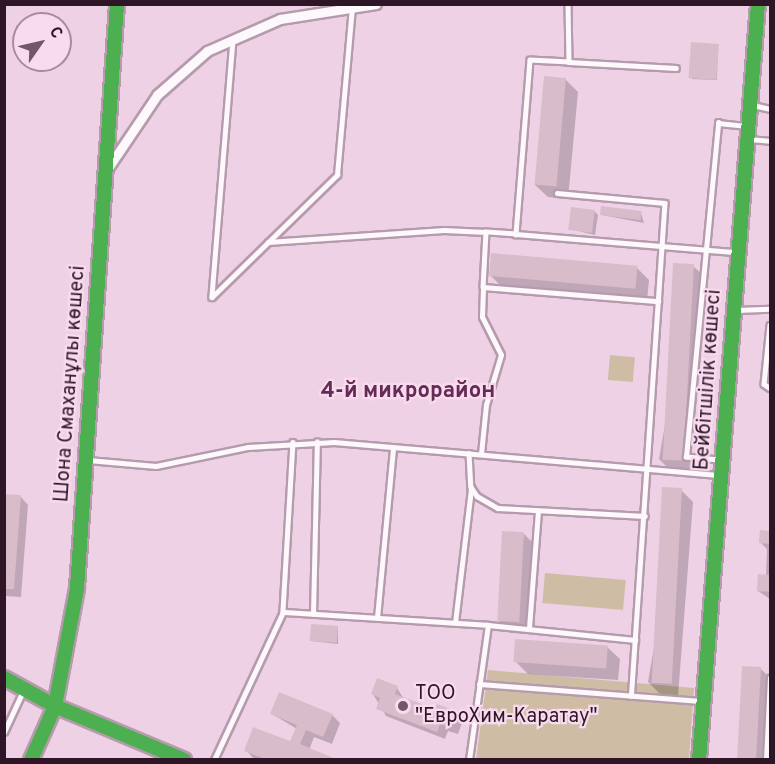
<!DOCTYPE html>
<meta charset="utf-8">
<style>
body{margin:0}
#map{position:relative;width:775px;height:764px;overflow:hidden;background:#efd1e5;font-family:Overpass,sans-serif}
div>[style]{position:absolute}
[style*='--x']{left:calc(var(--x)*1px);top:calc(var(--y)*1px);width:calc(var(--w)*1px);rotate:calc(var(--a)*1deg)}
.green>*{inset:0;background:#cfbca4;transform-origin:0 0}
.shadow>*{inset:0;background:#0003}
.building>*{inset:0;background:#d9bcca;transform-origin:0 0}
.roads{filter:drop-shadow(2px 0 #b59bac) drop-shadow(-2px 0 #b59bac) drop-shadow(0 2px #b59bac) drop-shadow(0 -2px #b59bac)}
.lane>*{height:4.5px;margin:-2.25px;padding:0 2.25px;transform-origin:2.25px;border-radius:2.25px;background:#fdf8fb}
.street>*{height:9px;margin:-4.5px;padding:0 4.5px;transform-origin:4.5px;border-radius:4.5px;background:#fdf8fb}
.fast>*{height:14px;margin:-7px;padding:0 7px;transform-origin:7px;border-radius:7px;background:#4caf50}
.dots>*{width:16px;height:16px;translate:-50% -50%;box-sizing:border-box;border:3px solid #f8dbee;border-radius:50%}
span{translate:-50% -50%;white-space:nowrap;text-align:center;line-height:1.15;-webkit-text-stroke:4.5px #f8dbee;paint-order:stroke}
.street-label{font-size:20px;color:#2f1627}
.poi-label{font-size:20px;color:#2f1627}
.left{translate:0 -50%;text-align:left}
.quarter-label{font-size:22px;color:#652b55;font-weight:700}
.frame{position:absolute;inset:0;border:6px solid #2f1627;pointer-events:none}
.north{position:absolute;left:12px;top:12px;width:60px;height:60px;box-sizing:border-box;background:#f8dbee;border:2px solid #a88c9e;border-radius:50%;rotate:56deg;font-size:16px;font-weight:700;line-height:24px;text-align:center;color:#2f1627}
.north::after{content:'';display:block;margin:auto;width:21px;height:27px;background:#72576a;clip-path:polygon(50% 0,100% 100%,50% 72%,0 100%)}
</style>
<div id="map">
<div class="green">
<div style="left:610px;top:355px;width:25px;height:25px;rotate:5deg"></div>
<div style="left:545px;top:573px;width:81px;height:30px;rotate:5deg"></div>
<div style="clip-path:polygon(488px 670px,694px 688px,689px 759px,476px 760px)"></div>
</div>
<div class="shadow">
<div style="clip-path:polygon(718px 45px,717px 80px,692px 79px,691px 77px)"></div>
<div style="clip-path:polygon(565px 79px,578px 92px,568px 199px,548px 197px,535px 185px)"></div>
<div style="clip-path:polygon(594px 211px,598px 215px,595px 235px,570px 229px)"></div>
<div style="clip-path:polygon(641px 213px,644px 223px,602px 215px)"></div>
<div style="clip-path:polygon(693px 266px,706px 278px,690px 473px,671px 471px,659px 459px)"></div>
<div style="clip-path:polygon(636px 267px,649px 280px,647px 301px,503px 288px,491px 276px)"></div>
<div style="clip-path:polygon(681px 490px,693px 502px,678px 696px,660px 694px,648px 682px)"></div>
<div style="clip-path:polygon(4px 495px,20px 496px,28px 505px,21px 597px,4px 596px)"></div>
<div style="clip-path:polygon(770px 532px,770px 599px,758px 591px,766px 576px,767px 549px,761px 543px)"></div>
<div style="clip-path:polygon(524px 534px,536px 546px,531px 634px,511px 633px,499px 621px)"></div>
<div style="clip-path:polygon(338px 628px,338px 644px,311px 641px)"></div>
<div style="clip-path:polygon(607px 647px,620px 659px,618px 680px,528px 674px,515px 661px)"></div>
<div style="clip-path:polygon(743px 668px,761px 669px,770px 678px,769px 760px,738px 760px)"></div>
<div style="clip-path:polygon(397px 688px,404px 699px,436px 711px,455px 712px,463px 720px,458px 734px,448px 731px,445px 739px,386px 716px,373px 694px)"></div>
<div style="clip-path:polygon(272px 714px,332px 715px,340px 723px,332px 744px,314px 737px,309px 750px,333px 760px,254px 759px,246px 750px,291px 743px,297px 729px)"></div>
</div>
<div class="building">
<div style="left:691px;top:42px;width:28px;height:36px;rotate:4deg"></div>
<div style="left:544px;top:76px;width:22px;height:109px;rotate:5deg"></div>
<div style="left:601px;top:206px;width:41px;height:9px;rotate:7deg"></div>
<div style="left:571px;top:207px;width:24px;height:23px;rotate:7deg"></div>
<div style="left:491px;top:253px;width:147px;height:23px;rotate:5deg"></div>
<div style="left:673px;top:263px;width:21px;height:197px;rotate:3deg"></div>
<div style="left:662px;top:487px;width:20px;height:196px;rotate:3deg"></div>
<div style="clip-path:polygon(4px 494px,21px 495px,14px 589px,4px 589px)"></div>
<div style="left:760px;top:530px;width:11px;height:13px;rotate:5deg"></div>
<div style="left:502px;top:531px;width:22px;height:90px;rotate:3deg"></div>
<div style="left:758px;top:574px;width:13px;height:17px;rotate:4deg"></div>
<div style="left:311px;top:624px;width:27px;height:17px;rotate:4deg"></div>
<div style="left:515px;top:639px;width:93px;height:23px;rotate:4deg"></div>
<div style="left:742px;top:666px;width:19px;height:93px;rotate:3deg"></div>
<div style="clip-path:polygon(377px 678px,398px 686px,395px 694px,435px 709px,437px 704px,456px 711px,450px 727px,440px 724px,437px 732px,376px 709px,380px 698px,371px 694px)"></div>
<div style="clip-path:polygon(279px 692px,333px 714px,323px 737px,306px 730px,300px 744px,336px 759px,265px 759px,244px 751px,253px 727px,290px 741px,297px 725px,270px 714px)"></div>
</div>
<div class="roads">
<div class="lane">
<div style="--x:568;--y:4;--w:58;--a:89"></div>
<div style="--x:569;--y:62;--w:39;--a:-177"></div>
<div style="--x:530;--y:60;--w:175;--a:94.6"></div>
<div style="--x:516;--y:234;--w:221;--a:4.7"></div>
<div style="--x:233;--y:40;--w:258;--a:94.7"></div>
<div style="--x:212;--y:297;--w:175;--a:-44.3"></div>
<div style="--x:337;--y:175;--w:168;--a:-84.9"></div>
<div style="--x:569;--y:62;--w:107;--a:3.2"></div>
<div style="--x:753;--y:105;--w:17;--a:13"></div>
<div style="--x:749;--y:139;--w:21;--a:5"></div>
<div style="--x:557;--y:193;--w:108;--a:5.3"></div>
<div style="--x:665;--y:203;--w:494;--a:93.9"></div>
<div style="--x:516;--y:234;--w:30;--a:-176"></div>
<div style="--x:486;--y:232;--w:55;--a:93.1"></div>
<div style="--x:483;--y:287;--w:176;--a:4.6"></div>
<div style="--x:268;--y:242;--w:176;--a:-3.9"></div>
<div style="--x:444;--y:230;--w:42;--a:2.7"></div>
<div style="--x:736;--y:310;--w:34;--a:-2"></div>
<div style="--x:770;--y:325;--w:59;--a:95.8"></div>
<div style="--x:764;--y:384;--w:7;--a:34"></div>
<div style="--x:293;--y:442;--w:170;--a:93.4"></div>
<div style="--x:283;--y:612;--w:205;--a:3.6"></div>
<div style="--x:469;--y:453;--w:34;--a:87"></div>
<div style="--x:471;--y:487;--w:11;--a:56"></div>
<div style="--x:477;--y:496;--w:24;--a:30"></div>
<div style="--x:498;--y:508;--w:147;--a:3.1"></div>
<div style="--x:481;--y:454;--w:49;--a:-84.2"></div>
<div style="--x:486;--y:405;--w:52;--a:-73.3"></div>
<div style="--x:501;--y:355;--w:42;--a:-116.6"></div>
<div style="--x:482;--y:317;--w:30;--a:-88"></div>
<div style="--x:88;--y:460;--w:68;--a:5"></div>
<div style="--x:156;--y:466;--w:94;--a:-11.7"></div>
<div style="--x:248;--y:447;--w:86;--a:-3.3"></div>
<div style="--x:334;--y:442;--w:388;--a:4.9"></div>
<div style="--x:719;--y:460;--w:33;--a:-175"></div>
<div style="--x:686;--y:457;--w:336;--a:-84.5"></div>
<div style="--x:718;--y:123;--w:27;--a:6"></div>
<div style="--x:313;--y:614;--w:172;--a:-88.7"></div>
<div style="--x:377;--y:618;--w:171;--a:-84.6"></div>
<div style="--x:455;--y:623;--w:136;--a:-83.2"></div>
<div style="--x:529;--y:628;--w:117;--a:-85.6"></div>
<div style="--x:479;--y:684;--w:223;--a:4.4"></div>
<div style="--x:4;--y:732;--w:45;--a:-65.1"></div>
<div style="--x:214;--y:760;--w:163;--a:-65"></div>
<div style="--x:469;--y:760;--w:136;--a:-82"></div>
<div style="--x:488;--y:625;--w:148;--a:5.8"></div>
<div style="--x:766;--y:760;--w:82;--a:-87.2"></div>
</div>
<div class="street">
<div style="--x:106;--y:171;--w:92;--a:-56.1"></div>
<div style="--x:157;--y:95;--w:67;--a:-41.3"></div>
<div style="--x:207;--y:51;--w:80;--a:-23.7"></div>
<div style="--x:280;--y:19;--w:97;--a:-8.9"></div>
</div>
<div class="fast">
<div style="--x:4;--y:678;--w:58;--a:28.8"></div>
<div style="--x:55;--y:706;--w:140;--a:22.7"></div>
<div style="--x:31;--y:760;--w:59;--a:-66"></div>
<div style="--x:55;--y:706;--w:120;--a:-79.4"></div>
<div style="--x:77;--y:588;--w:585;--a:-86.08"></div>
<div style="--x:699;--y:760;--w:758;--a:-85.54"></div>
</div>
</div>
<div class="dots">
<div style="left:403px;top:706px;background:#72576a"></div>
</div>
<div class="street-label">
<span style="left:709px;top:380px;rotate:-86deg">Бейбітшілік көшесі</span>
<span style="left:71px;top:384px;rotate:-86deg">Шона Смаханұлы көшесі</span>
</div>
<div class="poi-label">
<span class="left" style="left:415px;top:706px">ТОО<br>"ЕвроХим-Каратау"</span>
</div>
<div class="quarter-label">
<span style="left:408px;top:392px">4-й микрорайон</span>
</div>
<div class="frame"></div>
<div class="north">С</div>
</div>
